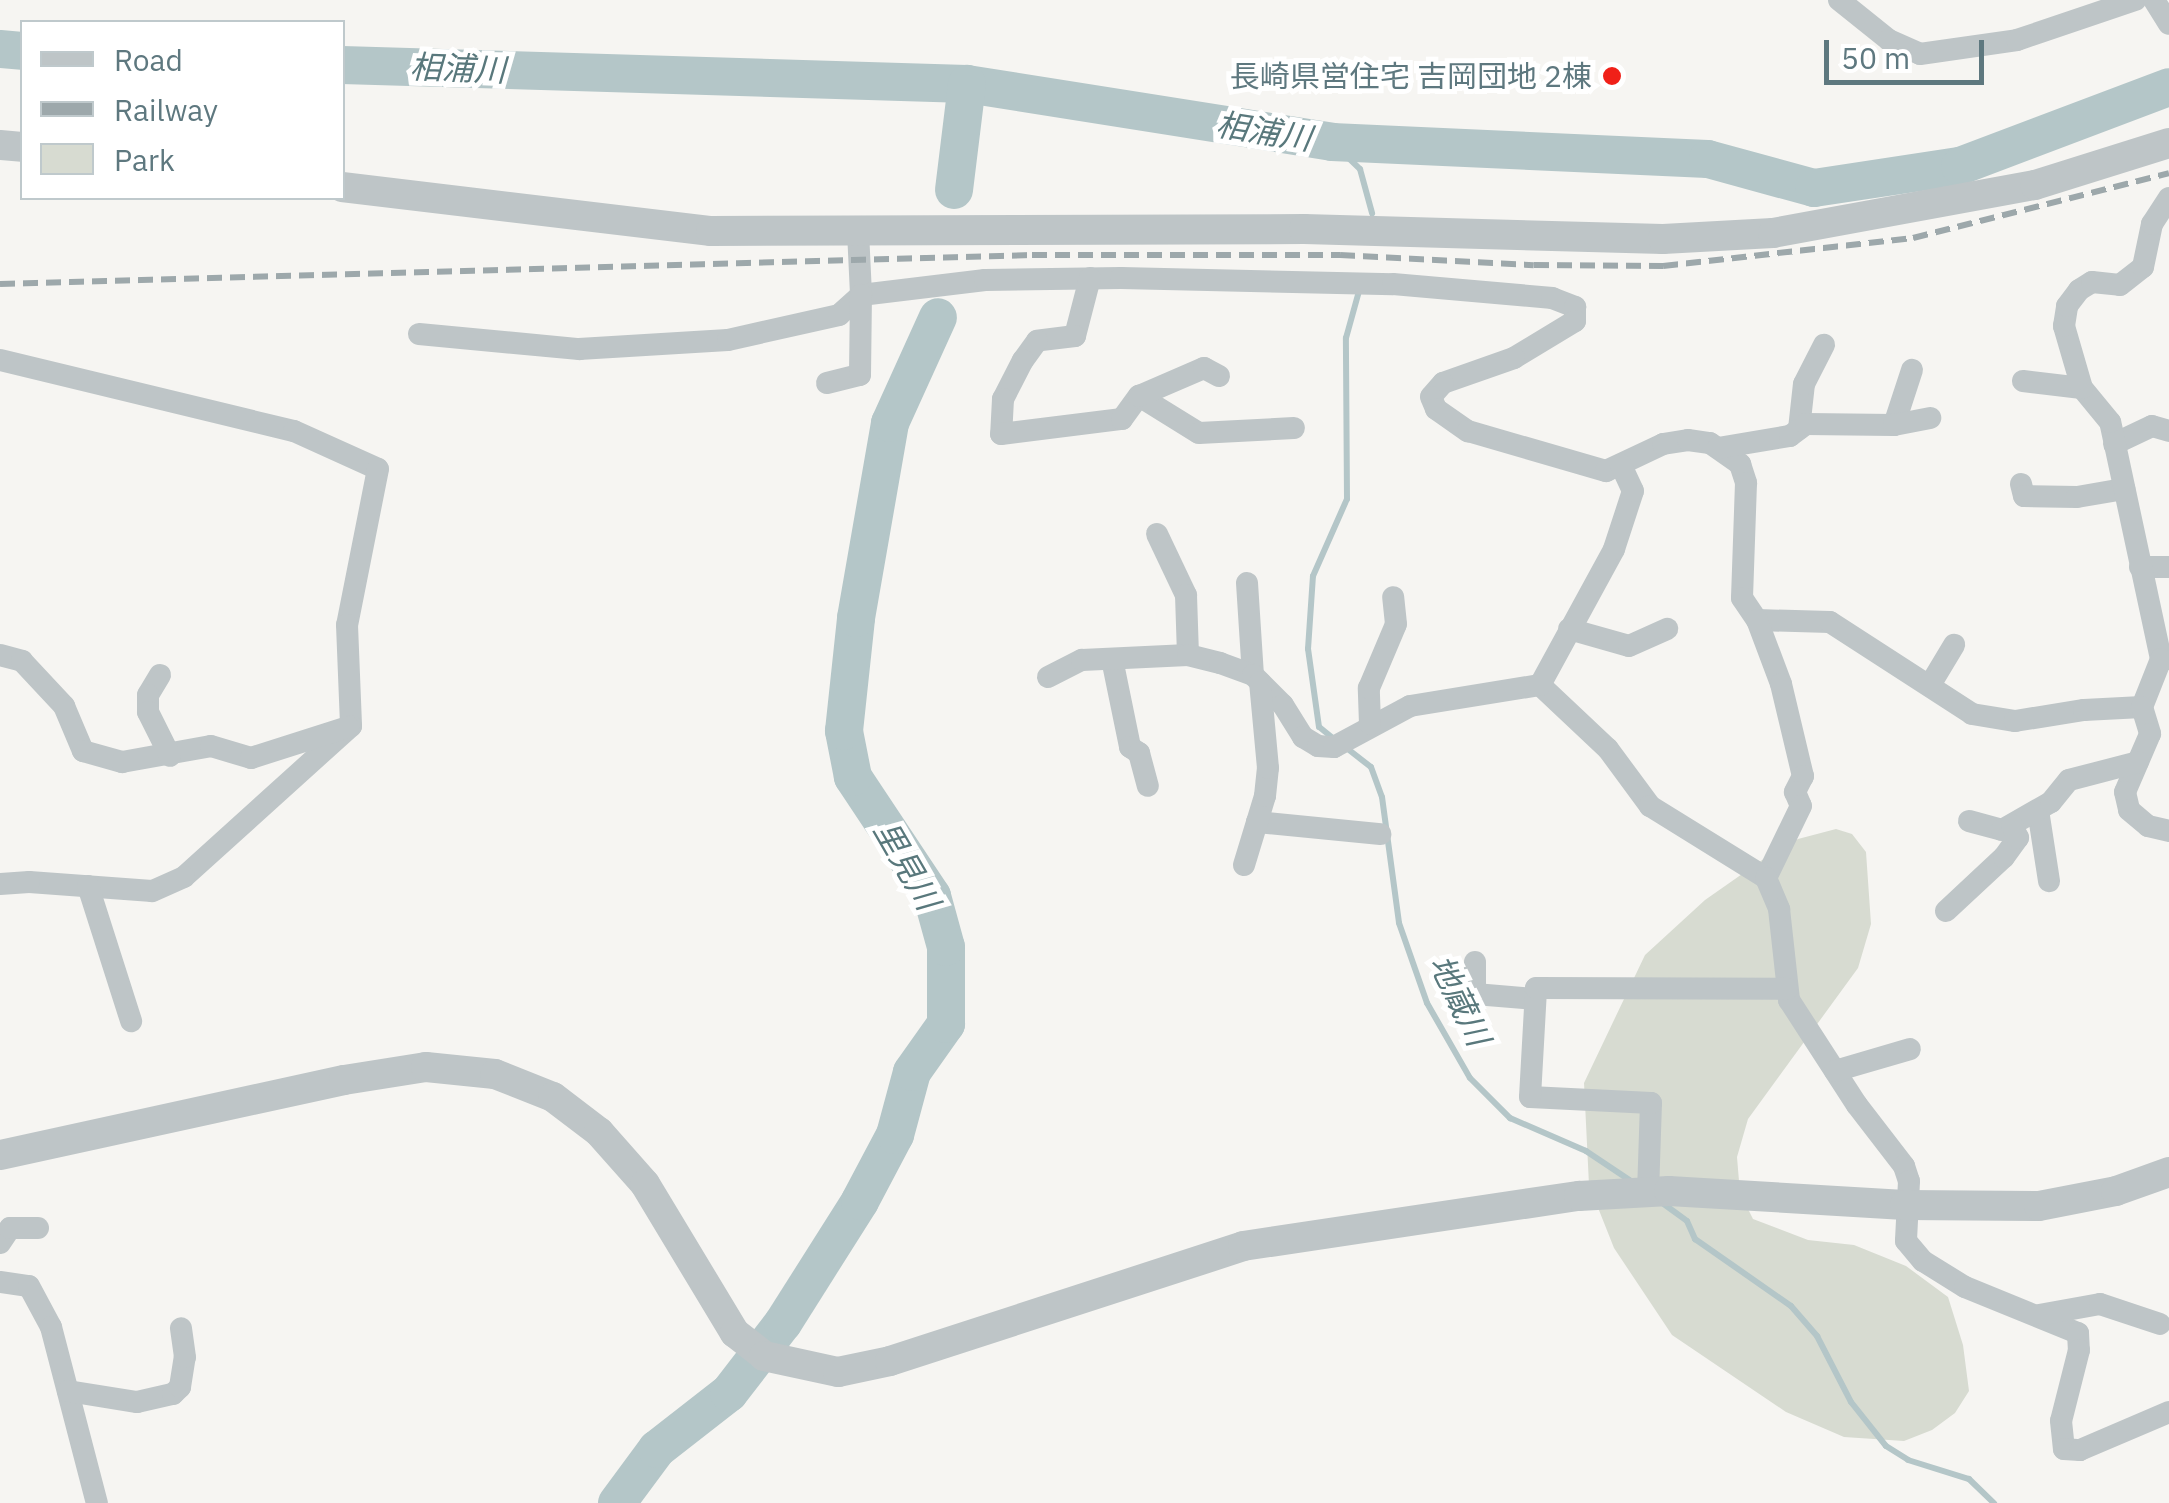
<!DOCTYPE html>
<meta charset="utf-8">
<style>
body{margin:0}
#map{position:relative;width:2169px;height:1503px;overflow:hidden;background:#f6f5f2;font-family:"IBM Plex Sans","Noto Sans JP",sans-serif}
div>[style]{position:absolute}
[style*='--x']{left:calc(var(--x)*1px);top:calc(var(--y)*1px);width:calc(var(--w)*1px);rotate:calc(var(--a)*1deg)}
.green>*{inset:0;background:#d7dbd1}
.stream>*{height:6px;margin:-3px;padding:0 3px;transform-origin:3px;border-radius:3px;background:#b4c6c8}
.river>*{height:38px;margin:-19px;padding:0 19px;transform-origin:19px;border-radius:19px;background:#b4c6c8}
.minor>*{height:22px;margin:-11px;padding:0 11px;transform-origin:11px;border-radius:11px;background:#bec5c7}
.tertiary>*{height:30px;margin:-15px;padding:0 15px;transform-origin:15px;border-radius:15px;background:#bec5c7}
.rail>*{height:6px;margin-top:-3px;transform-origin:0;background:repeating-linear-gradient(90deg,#9da8ab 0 15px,transparent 0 23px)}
.dots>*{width:28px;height:28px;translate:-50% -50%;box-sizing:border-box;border:5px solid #fff;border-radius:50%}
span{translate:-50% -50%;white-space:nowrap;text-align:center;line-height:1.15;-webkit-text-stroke:10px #fff;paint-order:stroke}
.poi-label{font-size:30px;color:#5e787f}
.right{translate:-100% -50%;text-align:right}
.water-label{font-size:32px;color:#59787c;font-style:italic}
.legend{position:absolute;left:20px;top:20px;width:325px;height:180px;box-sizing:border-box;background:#fff;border:2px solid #bfc9cc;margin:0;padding:12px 18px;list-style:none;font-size:30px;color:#5e787f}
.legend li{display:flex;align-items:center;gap:20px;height:50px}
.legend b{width:50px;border:2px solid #bfc9cc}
.scale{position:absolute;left:1824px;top:40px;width:160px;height:45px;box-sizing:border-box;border:5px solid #5e787f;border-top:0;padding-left:12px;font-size:30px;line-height:35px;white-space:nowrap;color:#5e787f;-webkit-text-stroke:8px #fff;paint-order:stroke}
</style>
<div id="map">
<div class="green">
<div style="clip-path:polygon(1836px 829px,1852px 834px,1866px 852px,1871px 924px,1858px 968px,1748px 1119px,1737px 1157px,1740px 1193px,1753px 1219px,1808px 1240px,1854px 1245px,1906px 1266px,1948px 1297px,1963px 1345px,1969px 1391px,1955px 1413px,1932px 1430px,1904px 1441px,1844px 1437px,1786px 1412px,1672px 1335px,1614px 1248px,1589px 1185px,1584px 1083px,1645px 955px,1705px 900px,1765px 858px,1798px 839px)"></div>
</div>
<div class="stream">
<div style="--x:1332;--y:142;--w:39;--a:44"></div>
<div style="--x:1360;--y:169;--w:46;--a:74.7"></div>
<div style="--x:1334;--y:739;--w:19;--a:-141"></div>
<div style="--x:1319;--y:727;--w:79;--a:-98"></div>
<div style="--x:1308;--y:649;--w:73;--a:-86.1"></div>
<div style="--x:1313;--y:576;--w:84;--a:-66.2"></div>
<div style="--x:1347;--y:499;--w:161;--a:-90.4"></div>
<div style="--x:1346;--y:338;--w:49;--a:-74.5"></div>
<div style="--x:1344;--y:746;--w:34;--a:38"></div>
<div style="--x:1371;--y:767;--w:32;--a:70"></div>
<div style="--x:1382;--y:797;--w:127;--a:82.3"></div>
<div style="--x:1399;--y:923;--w:85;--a:70.7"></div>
<div style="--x:1427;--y:1003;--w:86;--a:60.2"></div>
<div style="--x:1470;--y:1078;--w:57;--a:45"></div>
<div style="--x:1510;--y:1118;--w:83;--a:23.5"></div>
<div style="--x:1586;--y:1151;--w:54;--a:33.7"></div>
<div style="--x:1661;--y:1202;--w:32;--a:36"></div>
<div style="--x:1687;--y:1221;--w:20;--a:66"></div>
<div style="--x:1695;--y:1239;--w:117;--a:34.9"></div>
<div style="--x:1791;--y:1306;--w:40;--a:49"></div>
<div style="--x:1817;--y:1336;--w:74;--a:62.7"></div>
<div style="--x:1851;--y:1402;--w:56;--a:51.5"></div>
<div style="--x:1886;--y:1446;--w:26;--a:32"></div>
<div style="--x:1908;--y:1460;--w:64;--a:17.3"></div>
<div style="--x:1969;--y:1479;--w:35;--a:44"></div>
</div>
<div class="river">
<div style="--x:0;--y:49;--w:22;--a:5"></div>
<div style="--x:342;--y:65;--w:625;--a:1.74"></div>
<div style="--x:967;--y:84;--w:370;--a:9"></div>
<div style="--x:1332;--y:142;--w:376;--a:2.6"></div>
<div style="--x:1708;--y:159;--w:110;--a:15.3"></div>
<div style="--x:1814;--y:188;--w:148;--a:-8.6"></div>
<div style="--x:1960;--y:166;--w:223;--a:-20.7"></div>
<div style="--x:954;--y:190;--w:107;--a:-83"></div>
<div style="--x:617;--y:1503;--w:67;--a:-53.5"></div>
<div style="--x:657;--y:1449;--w:91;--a:-37.9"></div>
<div style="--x:729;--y:1393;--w:88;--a:-52.4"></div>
<div style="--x:783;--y:1323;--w:144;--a:-57.7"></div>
<div style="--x:860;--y:1201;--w:75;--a:-62.1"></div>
<div style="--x:895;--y:1135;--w:65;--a:-74.9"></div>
<div style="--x:912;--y:1072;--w:59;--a:-54.7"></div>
<div style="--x:946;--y:1024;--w:77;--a:-90"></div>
<div style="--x:946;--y:947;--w:53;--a:-105.4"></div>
<div style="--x:932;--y:896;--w:143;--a:-123.6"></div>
<div style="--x:853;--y:777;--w:47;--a:-101.1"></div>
<div style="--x:844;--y:731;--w:114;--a:-83.9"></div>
<div style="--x:856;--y:618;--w:198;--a:-80.1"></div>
<div style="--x:890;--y:423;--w:116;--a:-65.6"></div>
</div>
<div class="minor">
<div style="--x:1839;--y:0;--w:64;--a:38.7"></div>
<div style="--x:1889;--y:40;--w:34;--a:24"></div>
<div style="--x:1920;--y:54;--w:98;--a:-8.2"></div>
<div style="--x:2017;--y:40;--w:125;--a:-18.7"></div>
<div style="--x:2154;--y:0;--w:28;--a:58"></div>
<div style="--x:858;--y:231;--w:64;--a:87.3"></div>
<div style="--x:861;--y:295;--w:125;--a:-6.9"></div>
<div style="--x:985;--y:280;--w:136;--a:-0.8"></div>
<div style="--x:1121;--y:278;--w:272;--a:1.3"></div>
<div style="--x:1393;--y:284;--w:160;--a:5"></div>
<div style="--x:1552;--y:298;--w:25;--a:21"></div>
<div style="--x:1575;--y:307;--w:14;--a:90"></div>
<div style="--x:1575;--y:321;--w:71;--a:148.8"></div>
<div style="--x:1514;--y:358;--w:75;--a:160.6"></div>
<div style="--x:1443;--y:383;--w:18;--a:131"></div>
<div style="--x:1431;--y:397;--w:13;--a:67"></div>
<div style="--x:1436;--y:409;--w:39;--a:35"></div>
<div style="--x:1468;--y:431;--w:144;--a:16.2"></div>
<div style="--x:1606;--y:471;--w:63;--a:-25.3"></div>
<div style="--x:1663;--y:444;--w:25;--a:-9"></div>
<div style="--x:1688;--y:440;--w:22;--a:8"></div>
<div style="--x:1710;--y:443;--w:37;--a:35"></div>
<div style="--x:1740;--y:464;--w:20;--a:72"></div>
<div style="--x:1746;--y:483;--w:115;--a:92"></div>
<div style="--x:1742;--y:598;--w:27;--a:56"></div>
<div style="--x:1757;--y:620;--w:73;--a:1.6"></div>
<div style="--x:1830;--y:622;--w:169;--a:32.9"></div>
<div style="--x:1972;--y:714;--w:44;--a:9.2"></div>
<div style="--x:2015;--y:721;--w:70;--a:-9.1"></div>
<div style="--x:2084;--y:710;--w:58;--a:-3"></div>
<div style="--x:1090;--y:278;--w:60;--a:104.5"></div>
<div style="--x:1075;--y:336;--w:38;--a:173"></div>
<div style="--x:1037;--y:341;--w:24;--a:126"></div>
<div style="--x:1023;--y:360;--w:44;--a:117.1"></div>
<div style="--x:1003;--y:399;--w:35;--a:93"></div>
<div style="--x:1001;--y:434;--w:122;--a:-7.1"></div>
<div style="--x:1122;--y:419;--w:29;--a:-54"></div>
<div style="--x:1139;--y:396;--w:70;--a:31.7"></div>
<div style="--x:1199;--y:433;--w:95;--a:-3"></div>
<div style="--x:419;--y:334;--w:161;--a:5.4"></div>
<div style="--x:579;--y:349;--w:149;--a:-3.5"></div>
<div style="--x:728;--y:340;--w:114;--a:-12.7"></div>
<div style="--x:839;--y:315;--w:30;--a:-42"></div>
<div style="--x:0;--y:360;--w:302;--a:13.6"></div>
<div style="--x:294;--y:431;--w:92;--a:24.3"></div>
<div style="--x:378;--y:469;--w:159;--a:101.2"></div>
<div style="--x:347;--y:625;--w:101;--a:87.7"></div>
<div style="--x:351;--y:726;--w:225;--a:137.9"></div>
<div style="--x:184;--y:877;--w:35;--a:156"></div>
<div style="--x:152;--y:891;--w:123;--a:-175.8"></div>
<div style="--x:29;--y:882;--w:29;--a:176"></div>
<div style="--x:2023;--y:381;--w:59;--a:6.8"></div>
<div style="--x:827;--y:383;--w:34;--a:-14"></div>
<div style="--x:860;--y:375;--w:80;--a:-89.3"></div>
<div style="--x:1139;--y:396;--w:71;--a:-23.3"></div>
<div style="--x:1204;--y:368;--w:17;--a:28"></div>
<div style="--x:1894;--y:425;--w:58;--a:-71.9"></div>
<div style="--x:1799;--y:429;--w:45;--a:-83.7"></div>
<div style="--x:1804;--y:384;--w:44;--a:-62.9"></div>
<div style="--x:2114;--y:444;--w:42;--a:-25.3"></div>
<div style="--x:2152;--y:426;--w:18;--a:16"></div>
<div style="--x:1718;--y:448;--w:73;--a:-9.5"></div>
<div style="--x:1790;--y:436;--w:20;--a:-37"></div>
<div style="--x:1806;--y:424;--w:88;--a:0.7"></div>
<div style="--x:1894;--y:425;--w:37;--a:-11"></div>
<div style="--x:2021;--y:484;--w:12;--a:76"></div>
<div style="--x:2024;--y:496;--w:53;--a:1.1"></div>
<div style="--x:2077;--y:497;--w:48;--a:-9.7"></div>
<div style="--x:1157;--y:534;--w:68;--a:64.6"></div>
<div style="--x:1186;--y:595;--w:60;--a:88.1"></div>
<div style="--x:2140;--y:567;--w:29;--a:0"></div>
<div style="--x:1247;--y:583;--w:92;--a:86.3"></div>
<div style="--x:1757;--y:620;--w:68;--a:69.4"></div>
<div style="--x:1781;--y:684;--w:95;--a:76.6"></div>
<div style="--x:1803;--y:776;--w:18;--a:117"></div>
<div style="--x:1795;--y:792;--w:15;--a:67"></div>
<div style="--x:1801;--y:806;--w:80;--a:115.9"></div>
<div style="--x:1569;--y:629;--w:62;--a:15.8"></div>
<div style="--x:1629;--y:646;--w:42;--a:-24.1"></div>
<div style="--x:0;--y:655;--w:23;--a:15"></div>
<div style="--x:22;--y:661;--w:62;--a:47"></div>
<div style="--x:64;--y:706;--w:49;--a:67.1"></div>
<div style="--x:83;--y:751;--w:41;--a:15.8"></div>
<div style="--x:122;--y:762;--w:90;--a:-10.2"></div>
<div style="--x:211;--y:746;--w:42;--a:16.7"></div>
<div style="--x:251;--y:758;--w:102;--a:-17.7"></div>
<div style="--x:1112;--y:659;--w:90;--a:78.4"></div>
<div style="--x:1130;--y:747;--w:11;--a:34"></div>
<div style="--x:1139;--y:753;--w:34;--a:75"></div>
<div style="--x:2161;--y:659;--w:242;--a:-102.1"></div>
<div style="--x:2110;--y:422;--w:44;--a:-129.5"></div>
<div style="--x:2082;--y:388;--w:65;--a:-106.2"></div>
<div style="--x:2064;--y:326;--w:20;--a:-81"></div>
<div style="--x:2067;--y:306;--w:20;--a:-53"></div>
<div style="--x:2079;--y:290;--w:15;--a:-32"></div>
<div style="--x:2092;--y:282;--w:28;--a:6"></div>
<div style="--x:2120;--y:285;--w:29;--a:-38"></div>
<div style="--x:2143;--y:267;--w:44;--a:-78.2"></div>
<div style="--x:2152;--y:224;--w:31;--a:-57"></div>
<div style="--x:2169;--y:659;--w:8;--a:180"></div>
<div style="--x:2161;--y:659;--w:52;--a:111.6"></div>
<div style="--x:2142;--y:707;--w:28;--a:73"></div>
<div style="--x:2150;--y:734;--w:63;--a:113.3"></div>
<div style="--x:2125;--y:792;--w:18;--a:77"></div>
<div style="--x:2129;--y:810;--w:25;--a:40"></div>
<div style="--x:2148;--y:826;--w:22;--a:13"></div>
<div style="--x:160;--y:675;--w:23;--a:121"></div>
<div style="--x:148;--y:695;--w:17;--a:90"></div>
<div style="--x:148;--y:712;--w:49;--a:63.4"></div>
<div style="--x:1048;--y:677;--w:38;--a:-27"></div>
<div style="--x:1082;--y:660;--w:106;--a:-2.7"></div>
<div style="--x:1188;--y:655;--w:33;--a:14"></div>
<div style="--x:1220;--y:663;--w:35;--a:20"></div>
<div style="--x:1253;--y:675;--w:42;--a:45"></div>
<div style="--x:1283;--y:705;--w:38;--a:58"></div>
<div style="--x:1303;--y:737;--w:17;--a:31"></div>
<div style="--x:1318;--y:746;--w:16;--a:4"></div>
<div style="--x:1334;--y:747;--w:86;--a:-28.3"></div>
<div style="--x:1410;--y:706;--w:132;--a:-9.2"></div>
<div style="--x:1540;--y:685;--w:93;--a:43.3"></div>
<div style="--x:1608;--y:749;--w:71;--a:53.6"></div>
<div style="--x:1650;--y:806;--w:137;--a:31.8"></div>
<div style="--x:1766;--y:878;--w:34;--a:67"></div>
<div style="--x:1779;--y:909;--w:92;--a:83.7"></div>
<div style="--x:1789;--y:1000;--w:125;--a:57.1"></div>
<div style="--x:1857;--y:1105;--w:77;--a:52.4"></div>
<div style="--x:1904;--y:1166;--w:16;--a:72"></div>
<div style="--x:1909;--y:1181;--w:60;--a:92.9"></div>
<div style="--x:1906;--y:1241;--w:26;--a:50"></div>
<div style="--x:1923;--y:1261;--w:49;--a:31.8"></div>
<div style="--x:1965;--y:1287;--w:122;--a:22.2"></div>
<div style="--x:2078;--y:1333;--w:17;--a:87"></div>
<div style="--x:2079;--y:1350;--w:73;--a:104.2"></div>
<div style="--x:2061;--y:1421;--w:28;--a:84"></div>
<div style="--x:2064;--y:1449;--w:16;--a:4"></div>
<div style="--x:2080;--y:1450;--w:97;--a:-23.1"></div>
<div style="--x:1540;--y:685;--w:155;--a:-61.4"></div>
<div style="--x:1614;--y:549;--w:61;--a:-71.9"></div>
<div style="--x:1633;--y:491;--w:29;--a:-115"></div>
<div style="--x:1930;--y:685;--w:47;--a:-59"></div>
<div style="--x:1370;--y:724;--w:36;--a:-92"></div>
<div style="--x:1369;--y:688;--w:69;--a:-67.1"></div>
<div style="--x:1396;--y:624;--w:27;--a:-96"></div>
<div style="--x:2038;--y:810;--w:72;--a:81.2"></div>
<div style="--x:1969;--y:821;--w:34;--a:15"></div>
<div style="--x:2002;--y:830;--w:56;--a:-29.7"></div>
<div style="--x:2051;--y:802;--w:28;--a:-51"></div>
<div style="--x:2069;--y:780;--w:71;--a:-14.6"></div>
<div style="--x:1257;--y:822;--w:124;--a:5.6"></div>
<div style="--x:1244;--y:865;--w:72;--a:-73.1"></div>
<div style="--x:1265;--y:796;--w:28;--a:-84"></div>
<div style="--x:1268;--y:768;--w:86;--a:-95.3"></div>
<div style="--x:88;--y:886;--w:142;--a:72.3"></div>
<div style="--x:1946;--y:911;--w:79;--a:-43"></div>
<div style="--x:2004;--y:857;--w:24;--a:-54"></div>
<div style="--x:2018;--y:838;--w:14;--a:-115"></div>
<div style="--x:1475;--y:962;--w:32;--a:90"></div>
<div style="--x:1475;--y:994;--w:60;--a:4.8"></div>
<div style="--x:1835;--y:1071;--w:78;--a:-16.3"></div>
<div style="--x:1648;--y:1193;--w:90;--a:-88.1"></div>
<div style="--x:1651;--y:1103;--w:121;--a:-177.2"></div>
<div style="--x:1530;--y:1097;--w:109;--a:-86.8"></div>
<div style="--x:1536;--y:988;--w:251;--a:0.2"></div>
<div style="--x:0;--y:1243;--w:18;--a:-56"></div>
<div style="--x:10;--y:1228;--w:28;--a:0"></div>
<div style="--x:0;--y:1282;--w:29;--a:8"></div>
<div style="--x:29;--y:1286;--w:47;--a:61.8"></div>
<div style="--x:51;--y:1327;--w:182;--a:75.4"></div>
<div style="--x:2039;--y:1315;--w:62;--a:-10.2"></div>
<div style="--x:2100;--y:1304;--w:63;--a:18.4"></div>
<div style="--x:68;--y:1391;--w:70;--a:9.1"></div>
<div style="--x:137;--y:1402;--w:37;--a:-13"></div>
<div style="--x:173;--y:1394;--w:10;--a:-45"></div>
<div style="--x:180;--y:1387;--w:30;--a:-81"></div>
<div style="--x:185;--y:1357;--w:29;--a:-98"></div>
</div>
<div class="tertiary">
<div style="--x:0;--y:145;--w:22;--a:5"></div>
<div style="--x:342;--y:187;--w:372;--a:6.8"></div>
<div style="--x:711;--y:231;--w:593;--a:-0.19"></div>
<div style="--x:1304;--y:229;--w:359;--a:1.6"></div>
<div style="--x:1663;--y:239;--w:110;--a:-3.1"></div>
<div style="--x:1773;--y:233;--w:266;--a:-10.4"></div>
<div style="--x:2035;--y:185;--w:140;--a:-17.4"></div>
<div style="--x:0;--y:1155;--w:352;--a:-12.3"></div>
<div style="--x:344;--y:1080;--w:83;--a:-9"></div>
<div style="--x:426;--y:1067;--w:69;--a:5.8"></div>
<div style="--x:495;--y:1074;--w:62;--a:21.6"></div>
<div style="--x:553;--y:1097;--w:58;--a:37.3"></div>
<div style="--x:599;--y:1132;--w:69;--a:48.5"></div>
<div style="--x:645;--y:1184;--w:174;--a:58.9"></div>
<div style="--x:735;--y:1333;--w:37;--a:38"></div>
<div style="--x:764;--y:1356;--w:76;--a:12.2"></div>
<div style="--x:838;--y:1372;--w:53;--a:-11.9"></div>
<div style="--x:890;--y:1361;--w:371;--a:-18"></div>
<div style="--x:1243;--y:1246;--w:340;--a:-8.5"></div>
<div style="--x:1579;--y:1196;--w:90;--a:-3.2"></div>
<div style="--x:1669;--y:1191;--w:236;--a:3.4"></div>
<div style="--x:1905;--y:1205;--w:134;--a:0.4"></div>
<div style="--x:2039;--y:1206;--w:78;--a:-11"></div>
<div style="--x:2116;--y:1191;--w:56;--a:-19.7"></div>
</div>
<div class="rail">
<div style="--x:0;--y:284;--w:1032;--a:-1.61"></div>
<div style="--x:1032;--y:255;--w:308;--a:0"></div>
<div style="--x:1340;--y:255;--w:194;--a:3"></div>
<div style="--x:1534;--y:265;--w:129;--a:0.4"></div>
<div style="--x:1663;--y:266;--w:252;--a:-6.4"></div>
<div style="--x:1913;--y:238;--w:264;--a:-14.2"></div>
</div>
<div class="dots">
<div style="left:1612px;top:76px;background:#f02018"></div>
</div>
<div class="poi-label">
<span class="right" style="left:1592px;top:76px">長崎県営住宅 吉岡団地 2棟</span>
</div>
<div class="water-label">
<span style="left:458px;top:68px;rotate:2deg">相浦川</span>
<span style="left:1264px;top:131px;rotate:9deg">相浦川</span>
<span style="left:907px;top:865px;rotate:60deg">里見川</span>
<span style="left:1460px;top:1000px;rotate:64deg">地蔵川</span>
</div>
<ul class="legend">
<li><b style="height:12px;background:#bec5c7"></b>Road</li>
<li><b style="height:12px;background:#9da8ab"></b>Railway</li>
<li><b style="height:28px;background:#d7dbd1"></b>Park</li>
</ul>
<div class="scale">50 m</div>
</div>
